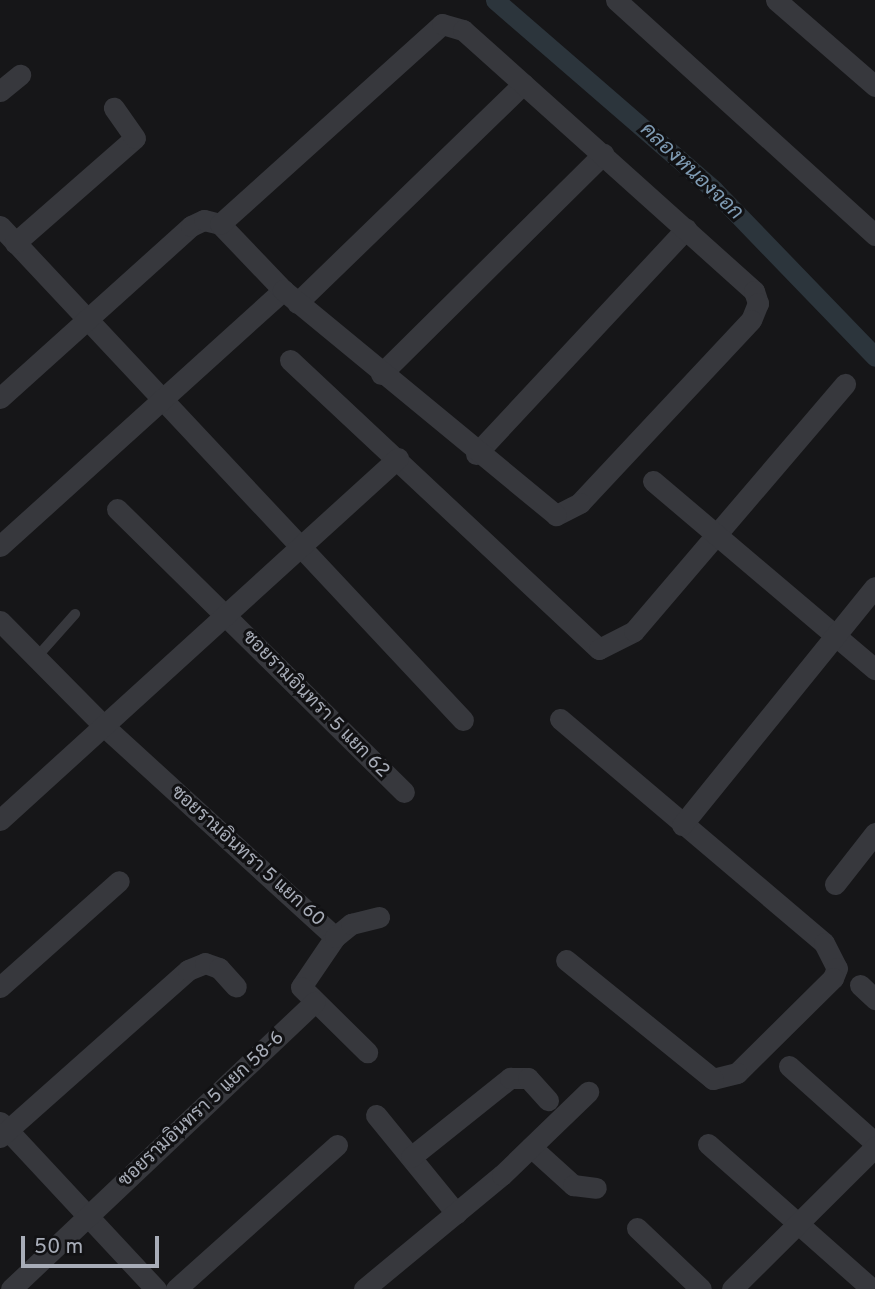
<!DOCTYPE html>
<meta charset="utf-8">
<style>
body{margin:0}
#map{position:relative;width:875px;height:1289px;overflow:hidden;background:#161618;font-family:Overpass,Sarabun,sans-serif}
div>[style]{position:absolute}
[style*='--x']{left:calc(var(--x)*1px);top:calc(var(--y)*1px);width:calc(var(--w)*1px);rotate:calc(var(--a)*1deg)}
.canal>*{height:19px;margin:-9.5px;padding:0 9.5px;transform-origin:9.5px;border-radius:9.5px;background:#2c353c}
.service>*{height:10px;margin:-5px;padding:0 5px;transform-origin:5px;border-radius:5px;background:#37383d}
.minor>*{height:21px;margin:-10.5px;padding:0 10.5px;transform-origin:10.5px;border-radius:10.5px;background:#37383d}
span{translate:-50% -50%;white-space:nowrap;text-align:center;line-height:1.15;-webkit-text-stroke:6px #111113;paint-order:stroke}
.street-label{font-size:19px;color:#a8adb8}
.water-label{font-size:21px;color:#7f9bb3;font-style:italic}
.scale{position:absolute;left:21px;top:1236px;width:138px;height:32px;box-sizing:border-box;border:4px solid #a8adb8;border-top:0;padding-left:9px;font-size:21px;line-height:24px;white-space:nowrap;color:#a8adb8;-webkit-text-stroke:5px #111113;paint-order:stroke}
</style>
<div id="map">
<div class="canal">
<div style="--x:495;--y:0;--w:290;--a:40.9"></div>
<div style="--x:714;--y:190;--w:232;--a:46"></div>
</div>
<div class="service">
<div style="--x:36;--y:658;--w:59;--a:-48.4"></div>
</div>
<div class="minor">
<div style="--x:616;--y:0;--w:350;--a:42.2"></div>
<div style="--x:776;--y:0;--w:131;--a:41"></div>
<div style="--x:0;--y:91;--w:26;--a:-39"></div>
<div style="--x:0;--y:226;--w:677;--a:46.86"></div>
<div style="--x:15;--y:243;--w:159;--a:-41.2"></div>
<div style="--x:135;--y:138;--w:37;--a:-125"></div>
<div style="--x:297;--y:303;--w:315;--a:-44.1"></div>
<div style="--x:290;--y:360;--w:423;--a:43.1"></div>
<div style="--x:599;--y:649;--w:39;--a:-27"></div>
<div style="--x:634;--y:631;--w:325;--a:-49.5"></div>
<div style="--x:381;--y:374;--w:313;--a:-44.7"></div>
<div style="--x:0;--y:398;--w:257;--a:-42"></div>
<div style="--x:191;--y:226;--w:14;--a:-25"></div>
<div style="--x:204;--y:220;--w:16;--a:14"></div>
<div style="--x:476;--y:454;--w:308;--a:-47"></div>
<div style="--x:653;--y:481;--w:291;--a:40.3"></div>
<div style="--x:117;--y:509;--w:403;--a:44.6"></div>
<div style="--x:0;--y:546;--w:382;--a:-42.1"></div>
<div style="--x:283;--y:290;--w:91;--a:-133.7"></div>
<div style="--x:220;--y:224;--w:299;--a:-42"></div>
<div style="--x:442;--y:24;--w:22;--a:16"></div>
<div style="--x:463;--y:30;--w:391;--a:41.9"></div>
<div style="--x:754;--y:291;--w:13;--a:72"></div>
<div style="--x:758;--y:303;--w:18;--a:112"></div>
<div style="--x:751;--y:320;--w:250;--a:133.1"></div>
<div style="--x:580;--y:503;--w:27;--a:153"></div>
<div style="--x:556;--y:515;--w:354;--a:-140.5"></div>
<div style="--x:0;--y:621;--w:151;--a:45.3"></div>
<div style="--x:106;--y:728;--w:310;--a:42.4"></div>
<div style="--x:335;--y:937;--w:60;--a:124.2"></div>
<div style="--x:301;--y:987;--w:93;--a:44.6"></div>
<div style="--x:560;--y:719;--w:346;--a:40.3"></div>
<div style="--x:824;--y:943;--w:28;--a:63"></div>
<div style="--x:837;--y:968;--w:11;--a:112"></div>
<div style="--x:833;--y:978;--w:135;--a:135.3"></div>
<div style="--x:737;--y:1073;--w:25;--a:166"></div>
<div style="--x:713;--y:1079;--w:189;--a:-141"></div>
<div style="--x:0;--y:820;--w:538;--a:-42.29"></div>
<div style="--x:682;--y:825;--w:306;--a:-51"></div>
<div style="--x:835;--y:884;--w:65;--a:-51.9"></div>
<div style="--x:335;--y:937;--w:21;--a:-39"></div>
<div style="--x:351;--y:924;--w:29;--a:-14"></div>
<div style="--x:860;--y:985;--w:21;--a:43"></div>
<div style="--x:0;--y:987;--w:159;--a:-41.7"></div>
<div style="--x:789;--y:1066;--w:115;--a:41.8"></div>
<div style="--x:376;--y:1115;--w:127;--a:50.8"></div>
<div style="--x:0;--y:1122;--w:229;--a:47"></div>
<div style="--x:0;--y:1137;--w:251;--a:-41.6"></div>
<div style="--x:188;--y:970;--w:18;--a:-22"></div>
<div style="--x:205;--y:963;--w:15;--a:20"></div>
<div style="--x:219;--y:968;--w:25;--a:48"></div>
<div style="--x:708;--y:1144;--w:219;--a:41.5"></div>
<div style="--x:531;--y:1147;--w:57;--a:42.1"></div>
<div style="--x:573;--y:1185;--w:23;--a:7"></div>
<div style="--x:411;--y:1157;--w:127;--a:-38.6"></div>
<div style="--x:510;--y:1078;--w:18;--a:0"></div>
<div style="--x:528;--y:1078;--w:30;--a:48"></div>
<div style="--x:637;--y:1228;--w:88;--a:43.6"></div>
<div style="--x:11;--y:1289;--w:418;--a:-43.4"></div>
<div style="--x:176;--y:1289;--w:216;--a:-41.8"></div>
<div style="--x:364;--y:1289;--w:179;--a:-39.6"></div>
<div style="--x:502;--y:1175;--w:120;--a:-44"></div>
<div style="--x:732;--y:1289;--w:202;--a:-44.8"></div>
</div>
<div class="street-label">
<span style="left:315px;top:705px;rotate:45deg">ซอยรามอินทรา 5 แยก 62</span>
<span style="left:247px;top:857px;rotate:42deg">ซอยรามอินทรา 5 แยก 60</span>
<span style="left:202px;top:1110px;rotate:-43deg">ซอยรามอินทรา 5 แยก 58-6</span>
</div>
<div class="water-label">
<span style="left:691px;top:172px;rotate:43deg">คลองหนองจอก</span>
</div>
<div class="scale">50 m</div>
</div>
